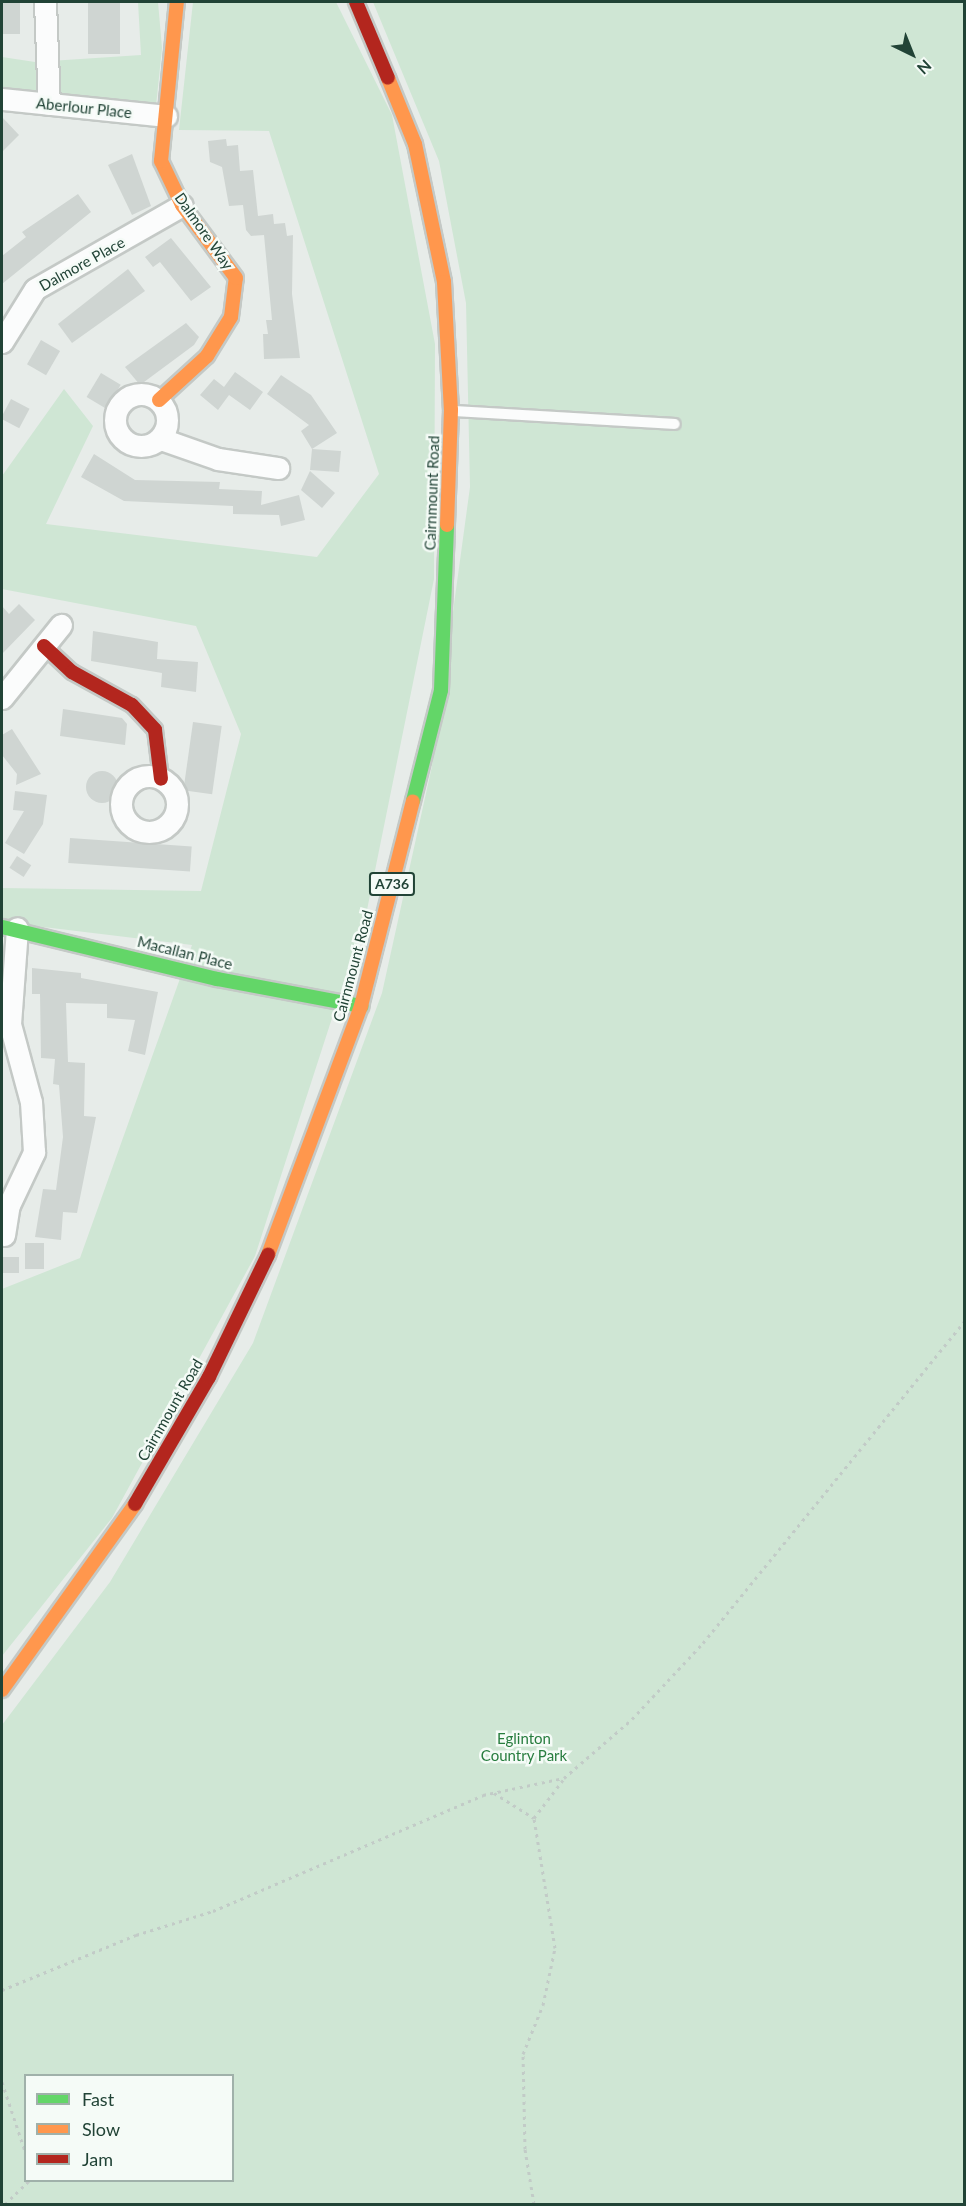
<!DOCTYPE html>
<style>
body{margin:0}
#map{position:relative;width:966px;height:2206px;overflow:hidden;background:#e7ece9;font-family:Lato,sans-serif}
div>[style]{position:absolute}
[style*='--x']{left:calc(var(--x)*1px);top:calc(var(--y)*1px);width:calc(var(--w)*1px);rotate:calc(var(--a)*1deg)}
.green>*{inset:0;background:#cfe6d4}
.building>*{inset:0;background:#cfd5d2;transform-origin:0 0}
.round{border-radius:50%}
.path>*{height:3px;margin-top:-1.5px;transform-origin:0;background:repeating-linear-gradient(90deg,#c2cbc7 0 3px,transparent 0 7.5px)}
.roads{filter:drop-shadow(2px 0 #c4c9c6) drop-shadow(-2px 0 #c4c9c6) drop-shadow(0 2px #c4c9c6) drop-shadow(0 -2px #c4c9c6)}
.lane>*{height:10px;margin:-5px;padding:0 5px;transform-origin:5px;border-radius:5px;background:#fbfcfc}
.street>*{height:21px;margin:-10.5px;padding:0 10.5px;transform-origin:10.5px;border-radius:10.5px;background:#fbfcfc}
.street>.ring{margin:-10.5px;padding:0;box-sizing:content-box;background:none;border:21px solid #fbfcfc;border-radius:50%}
.fast>*{height:14px;margin:-7px;padding:0 7px;transform-origin:7px;border-radius:7px;background:#63d668}
.slow>*{height:14px;margin:-7px;padding:0 7px;transform-origin:7px;border-radius:7px;background:#ff974d}
.jam>*{height:14px;margin:-7px;padding:0 7px;transform-origin:7px;border-radius:7px;background:#b3261e}
span{translate:-50% -50%;white-space:nowrap;text-align:center;line-height:1.15;-webkit-text-stroke:5px #f5fbf7;paint-order:stroke}
.shield-label span{padding:2px 4px;background:#f5fbf7;border:2px solid;border-radius:4px;-webkit-text-stroke-width:0}
.shield-label{font-size:14px;color:#214336;font-weight:700}
.street-label{font-size:15px;color:#214336}
.park-label{font-size:15px;color:#287d3f}
.frame{position:absolute;inset:0;border:3px solid #214336;pointer-events:none}
.legend{position:absolute;left:24px;top:2074px;width:210px;height:108px;box-sizing:border-box;background:#f5fbf7;border:2px solid #a0b1aa;margin:0;padding:8px 10px;list-style:none;font-size:18px;color:#214336}
.legend li{display:flex;align-items:center;gap:12px;height:30px}
.legend b{width:30px;border:2px solid #a0b1aa}
.north{position:absolute;left:882px;top:24px;width:60px;height:60px;-webkit-text-stroke:4px #f5fbf7;paint-order:stroke;rotate:137deg;font-size:16px;font-weight:700;line-height:24px;text-align:center;color:#214336}
.north::after{content:'';display:block;margin:auto;width:21px;height:27px;background:#214336;clip-path:polygon(50% 0,100% 100%,50% 72%,0 100%)}
</style>
<div id="map">
<div class="green">
<div style="clip-path:polygon(138px 2px,158px 2px,162px 48px,156px 106px,2px 93px,2px 57px,35px 62px,141px 55px)"></div>
<div style="clip-path:polygon(193px 2px,336px 2px,392px 115px,435px 344px,434px 579px,367px 910px,255px 1256px,112px 1518px,2px 1656px,2px 1289px,80px 1258px,192px 945px,2px 922px,2px 888px,201px 891px,241px 734px,196px 626px,2px 589px,2px 476px,64px 389px,93px 426px,46px 524px,317px 557px,379px 474px,269px 131px,179px 130px)"></div>
<div style="clip-path:polygon(evenodd,373px 2px,964px 2px,964px 2204px,2px 2204px,2px 1725px,110px 1582px,253px 1343px,382px 993px,432px 766px,470px 487px,466px 303px,439px 161px,373px 2px,26px 2076px,232px 2076px,232px 2180px,26px 2180px,26px 2076px)"></div>
</div>
<div class="building">
<div style="left:2px;top:2px;width:18px;height:32px"></div>
<div style="left:88px;top:2px;width:32px;height:52px"></div>
<div style="clip-path:polygon(2px 117px,19px 135px,2px 152px)"></div>
<div style="clip-path:polygon(226px 139px,227px 146px,238px 145px,240px 171px,253px 170px,258px 216px,273px 214px,274px 224px,285px 223px,287px 236px,293px 235px,292px 294px,300px 358px,264px 359px,263px 334px,268px 334px,266px 320px,272px 320px,264px 235px,251px 236px,246px 230px,243px 205px,229px 206px,222px 167px,210px 162px,208px 141px)"></div>
<div style="clip-path:polygon(132px 154px,151px 206px,132px 215px,108px 165px)"></div>
<div style="clip-path:polygon(78px 194px,91px 212px,2px 284px,2px 256px,26px 237px,22px 232px)"></div>
<div style="clip-path:polygon(171px 238px,211px 287px,191px 301px,160px 262px,153px 267px,145px 257px)"></div>
<div style="clip-path:polygon(128px 269px,145px 291px,72px 343px,58px 324px)"></div>
<div style="clip-path:polygon(186px 323px,199px 337px,194px 345px,140px 385px,125px 367px)"></div>
<div style="left:41px;top:340px;width:22px;height:28px;rotate:30deg"></div>
<div style="clip-path:polygon(235px 372px,263px 392px,250px 410px,229px 395px,218px 410px,200px 395px,214px 379px,224px 387px)"></div>
<div style="left:101px;top:373px;width:23px;height:28px;rotate:31deg"></div>
<div style="clip-path:polygon(281px 375px,311px 395px,337px 433px,312px 449px,341px 451px,339px 472px,310px 470px,312px 449px,301px 431px,309px 425px,267px 394px)"></div>
<div style="left:11px;top:399px;width:21px;height:22px;rotate:28deg"></div>
<div style="clip-path:polygon(94px 454px,135px 480px,220px 482px,219px 489px,262px 491px,261px 505px,299px 495px,305px 520px,281px 526px,279px 515px,233px 514px,233px 506px,124px 501px,81px 477px)"></div>
<div style="clip-path:polygon(310px 471px,335px 493px,322px 508px,301px 490px)"></div>
<div style="clip-path:polygon(19px 604px,35px 620px,2px 654px,2px 606px,9px 614px)"></div>
<div style="clip-path:polygon(93px 631px,158px 642px,157px 659px,198px 662px,196px 692px,161px 687px,162px 673px,91px 661px)"></div>
<div style="clip-path:polygon(63px 709px,122px 718px,127px 724px,125px 745px,60px 736px)"></div>
<div style="left:193px;top:722px;width:29px;height:69px;rotate:8deg"></div>
<div style="clip-path:polygon(12px 729px,41px 774px,16px 785px,17px 774px,2px 755px,2px 735px)"></div>
<div class="round" style="left:86px;top:771px;width:32px;height:32px"></div>
<div style="clip-path:polygon(15px 791px,47px 795px,43px 824px,24px 854px,5px 843px,24px 811px,13px 810px)"></div>
<div style="left:70px;top:838px;width:122px;height:25px;rotate:4deg"></div>
<div style="left:17px;top:856px;width:17px;height:14px;rotate:33deg"></div>
<div style="clip-path:polygon(32px 968px,81px 973px,81px 978px,158px 992px,145px 1055px,128px 1051px,135px 1020px,107px 1018px,107px 1004px,66px 1003px,68px 1062px,85px 1063px,84px 1116px,96px 1117px,77px 1213px,63px 1212px,61px 1240px,35px 1237px,43px 1189px,56px 1190px,63px 1137px,59px 1085px,53px 1084px,55px 1059px,41px 1058px,40px 994px,32px 994px)"></div>
<div style="left:25px;top:1243px;width:19px;height:26px"></div>
<div style="left:2px;top:1257px;width:17px;height:16px"></div>
</div>
<div class="path">
<div style="--x:494;--y:1793;--w:47;--a:32"></div>
<div style="--x:534;--y:1818;--w:48;--a:-52.7"></div>
<div style="--x:2;--y:1990;--w:145;--a:-22.3"></div>
<div style="--x:136;--y:1935;--w:81;--a:-17.3"></div>
<div style="--x:213;--y:1911;--w:294;--a:-23.2"></div>
<div style="--x:483;--y:1795;--w:83;--a:-11.9"></div>
<div style="--x:564;--y:1778;--w:90;--a:-40.9"></div>
<div style="--x:632;--y:1719;--w:104;--a:-46.9"></div>
<div style="--x:703;--y:1643;--w:414;--a:-50.9"></div>
<div style="--x:2;--y:2082;--w:76;--a:71.6"></div>
<div style="--x:5;--y:2204;--w:35;--a:-44"></div>
<div style="--x:534;--y:2204;--w:56;--a:-99.3"></div>
<div style="--x:525;--y:2149;--w:95;--a:-91.2"></div>
<div style="--x:523;--y:2054;--w:53;--a:-67.8"></div>
<div style="--x:543;--y:2005;--w:58;--a:-78.1"></div>
<div style="--x:555;--y:1948;--w:132;--a:-99.2"></div>
</div>
<div class="roads">
<div class="lane">
<div style="--x:455;--y:411;--w:220;--a:3.4"></div>
</div>
<div class="street">
<div style="--x:45;--y:2;--w:102;--a:87.8"></div>
<div style="--x:2;--y:99;--w:165;--a:5.9"></div>
<div style="--x:2;--y:342;--w:62;--a:-58.1"></div>
<div style="--x:35;--y:289;--w:169;--a:-29.7"></div>
<div class="ring" style="left:115px;top:394px;width:31px;height:31px"></div>
<div style="--x:161;--y:439;--w:60;--a:19.3"></div>
<div style="--x:218;--y:459;--w:61;--a:8.5"></div>
<div style="--x:2;--y:698;--w:94;--a:-51.1"></div>
<div class="ring" style="left:121px;top:776px;width:35px;height:35px"></div>
<div style="--x:4;--y:1235;--w:30;--a:-81"></div>
<div style="--x:9;--y:1205;--w:59;--a:-64.7"></div>
<div style="--x:34;--y:1152;--w:50;--a:-93.4"></div>
<div style="--x:31;--y:1102;--w:81;--a:-105.1"></div>
<div style="--x:10;--y:1024;--w:96;--a:-85.8"></div>
</div>
<div class="fast">
<div style="--x:413;--y:801;--w:114;--a:-75.8"></div>
<div style="--x:441;--y:690;--w:165;--a:-87.9"></div>
<div style="--x:2;--y:927;--w:221;--a:13.6"></div>
<div style="--x:217;--y:979;--w:147;--a:10.6"></div>
</div>
<div class="slow">
<div style="--x:388;--y:78;--w:71;--a:67.8"></div>
<div style="--x:415;--y:144;--w:141;--a:78.1"></div>
<div style="--x:444;--y:282;--w:128;--a:86.9"></div>
<div style="--x:451;--y:410;--w:115;--a:92"></div>
<div style="--x:159;--y:400;--w:65;--a:-42.5"></div>
<div style="--x:207;--y:356;--w:46;--a:-58.4"></div>
<div style="--x:231;--y:317;--w:39;--a:-83"></div>
<div style="--x:236;--y:278;--w:91;--a:-126.5"></div>
<div style="--x:182;--y:205;--w:49;--a:-115.5"></div>
<div style="--x:161;--y:161;--w:160;--a:-84.3"></div>
<div style="--x:268;--y:1255;--w:266;--a:-69.5"></div>
<div style="--x:361;--y:1006;--w:211;--a:-75.8"></div>
<div style="--x:2;--y:1690;--w:229;--a:-54.4"></div>
</div>
<div class="jam">
<div style="--x:356;--y:2;--w:82;--a:67.2"></div>
<div style="--x:44;--y:646;--w:38;--a:43"></div>
<div style="--x:72;--y:672;--w:68;--a:28.8"></div>
<div style="--x:132;--y:705;--w:34;--a:47"></div>
<div style="--x:155;--y:730;--w:49;--a:83"></div>
<div style="--x:135;--y:1504;--w:147;--a:-59.8"></div>
<div style="--x:209;--y:1377;--w:136;--a:-64.2"></div>
</div>
</div>
<div class="shield-label">
<span style="left:392px;top:884px">A736</span>
</div>
<div class="street-label">
<span style="left:84px;top:108px;rotate:6deg">Aberlour Place</span>
<span style="left:204px;top:231px;rotate:55deg">Dalmore Way</span>
<span style="left:82px;top:264px;rotate:-29deg">Dalmore Place</span>
<span style="left:432px;top:493px;rotate:-88deg">Cairnmount Road</span>
<span style="left:185px;top:953px;rotate:14deg">Macallan Place</span>
<span style="left:353px;top:966px;rotate:-75deg">Cairnmount Road</span>
<span style="left:170px;top:1410px;rotate:-60deg">Cairnmount Road</span>
</div>
<div class="park-label">
<span style="left:524px;top:1747px">Eglinton<br>Country Park</span>
</div>
<div class="frame"></div>
<ul class="legend">
<li><b style="height:8px;background:#63d668"></b>Fast</li>
<li><b style="height:8px;background:#ff974d"></b>Slow</li>
<li><b style="height:8px;background:#b3261e"></b>Jam</li>
</ul>
<div class="north">N</div>
</div>
